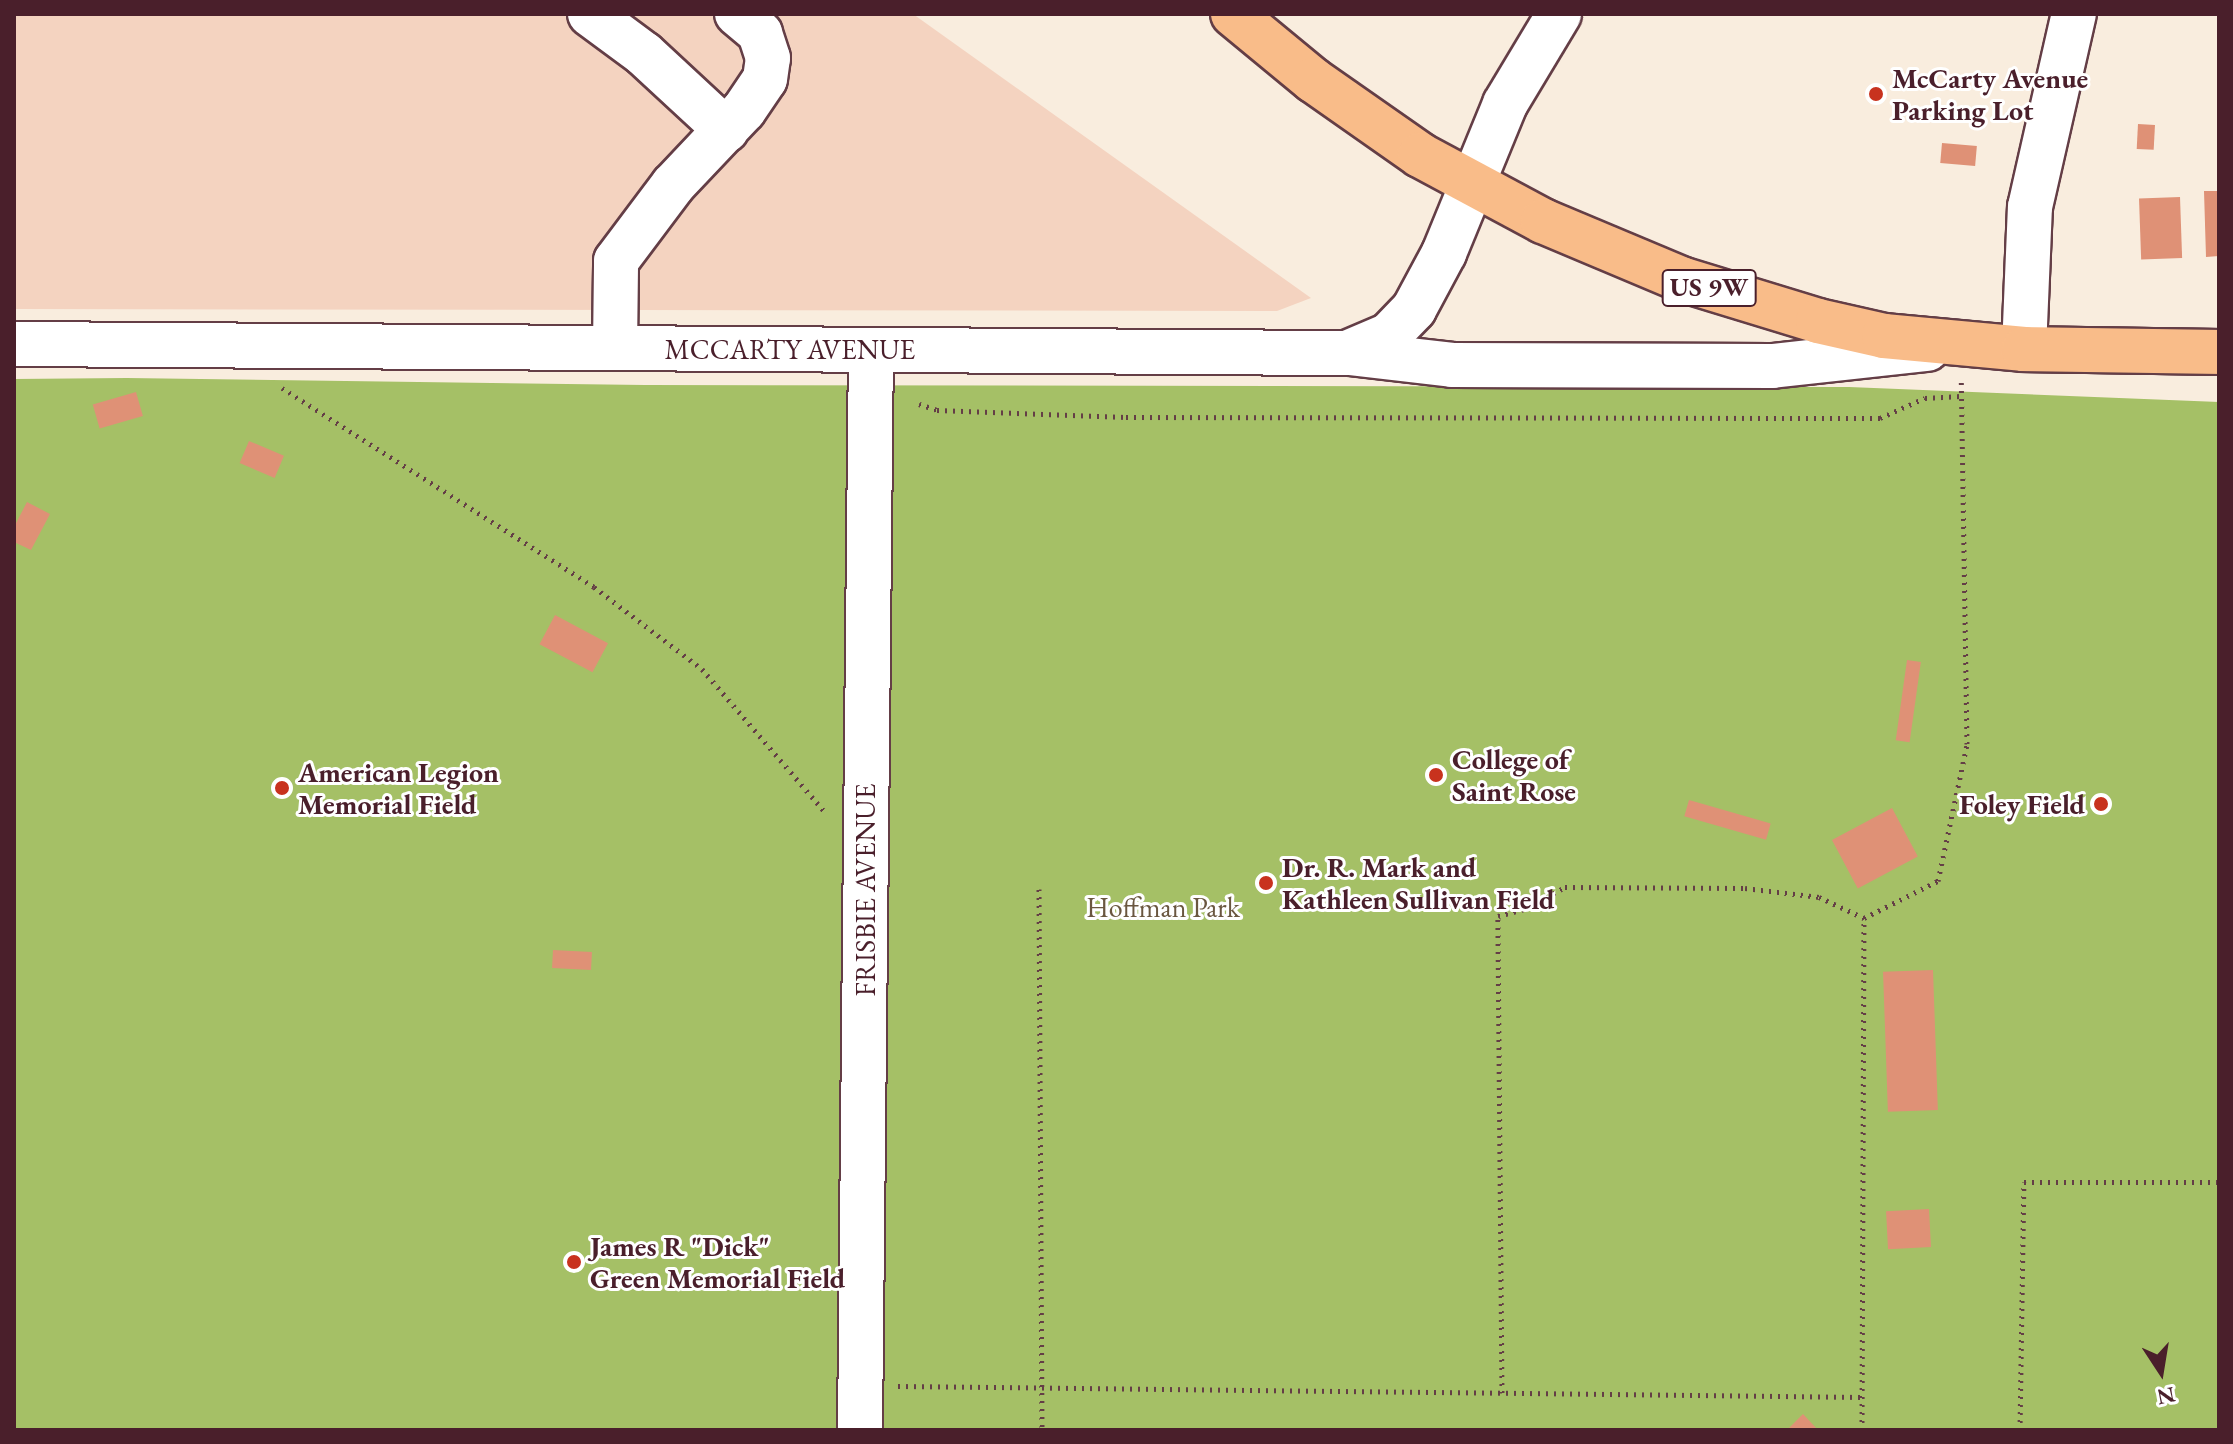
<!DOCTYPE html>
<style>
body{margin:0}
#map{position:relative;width:2233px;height:1444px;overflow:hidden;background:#f9edde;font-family:"EB Garamond",serif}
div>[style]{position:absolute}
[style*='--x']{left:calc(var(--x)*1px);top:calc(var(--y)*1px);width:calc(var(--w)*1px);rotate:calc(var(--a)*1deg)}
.built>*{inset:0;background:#f4d3c0}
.green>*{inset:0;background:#a5c066}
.building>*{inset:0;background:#df9176;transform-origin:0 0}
.path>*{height:5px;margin-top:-2.5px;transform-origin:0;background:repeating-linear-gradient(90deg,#643e46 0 2px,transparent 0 8px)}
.roads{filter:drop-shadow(2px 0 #643e46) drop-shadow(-2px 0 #643e46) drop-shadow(0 2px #643e46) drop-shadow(0 -2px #643e46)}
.minor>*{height:44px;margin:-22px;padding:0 22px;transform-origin:22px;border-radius:22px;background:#fff}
.major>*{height:44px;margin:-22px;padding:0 22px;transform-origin:22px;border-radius:22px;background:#f9bc89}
.dots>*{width:22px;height:22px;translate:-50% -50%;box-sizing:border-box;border:4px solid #fff;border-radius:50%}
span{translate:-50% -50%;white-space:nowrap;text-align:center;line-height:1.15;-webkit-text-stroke:6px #fff;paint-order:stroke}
.shield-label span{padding:2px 6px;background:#fff;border:2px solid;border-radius:6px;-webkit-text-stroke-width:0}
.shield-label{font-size:26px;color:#4a1f2b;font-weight:700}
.poi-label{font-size:28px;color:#4a1f2b;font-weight:700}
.left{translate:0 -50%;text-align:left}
.right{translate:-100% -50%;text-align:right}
.street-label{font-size:28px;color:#4a1f2b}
.park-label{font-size:28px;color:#6a5740}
.frame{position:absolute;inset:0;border:16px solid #4a1f2b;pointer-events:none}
.north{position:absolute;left:2121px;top:1332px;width:80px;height:80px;-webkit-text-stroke:6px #fff;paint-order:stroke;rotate:168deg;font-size:22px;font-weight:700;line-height:32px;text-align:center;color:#4a1f2b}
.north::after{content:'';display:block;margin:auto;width:28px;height:36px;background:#4a1f2b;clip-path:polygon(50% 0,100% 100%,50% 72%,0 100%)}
</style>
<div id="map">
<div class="built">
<div style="clip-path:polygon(14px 14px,913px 14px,1311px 298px,1277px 311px,14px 309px)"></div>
</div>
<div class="green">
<div style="clip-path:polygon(127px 378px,645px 385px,1849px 387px,2219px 402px,2219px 1430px,14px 1430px,14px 379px)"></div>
</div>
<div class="building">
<div style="left:2138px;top:124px;width:17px;height:25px;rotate:3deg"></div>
<div style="left:1942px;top:143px;width:35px;height:20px;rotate:5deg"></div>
<div style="clip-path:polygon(2204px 191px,2219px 191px,2219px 256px,2206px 257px)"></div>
<div style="left:2180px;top:197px;width:61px;height:41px;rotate:88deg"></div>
<div style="left:136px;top:392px;width:25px;height:45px;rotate:74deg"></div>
<div style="left:249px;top:441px;width:38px;height:24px;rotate:23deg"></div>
<div style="clip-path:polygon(27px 502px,50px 514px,31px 550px,14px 542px,14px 527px)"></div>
<div style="left:555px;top:615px;width:60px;height:33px;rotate:28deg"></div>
<div style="left:1907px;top:660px;width:14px;height:81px;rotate:8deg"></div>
<div style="left:1689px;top:800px;width:85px;height:17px;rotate:16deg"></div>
<div style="left:1892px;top:808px;width:55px;height:68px;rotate:62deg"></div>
<div style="left:553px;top:950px;width:39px;height:18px;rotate:3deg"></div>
<div style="left:1933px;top:970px;width:140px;height:50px;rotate:88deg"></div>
<div style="left:1929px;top:1209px;width:38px;height:43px;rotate:87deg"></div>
<div style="clip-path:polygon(1803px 1414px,1818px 1430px,1787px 1430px)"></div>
</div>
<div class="path">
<div style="--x:282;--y:388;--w:370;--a:32.5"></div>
<div style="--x:594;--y:587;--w:136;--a:37.2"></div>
<div style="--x:702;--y:669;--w:189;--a:49.3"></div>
<div style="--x:919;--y:404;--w:19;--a:18"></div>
<div style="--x:937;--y:410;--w:189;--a:2.1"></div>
<div style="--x:1126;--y:417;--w:754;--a:0.08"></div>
<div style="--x:1880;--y:418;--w:49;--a:-24"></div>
<div style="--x:1925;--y:398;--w:36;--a:-3"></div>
<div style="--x:1039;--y:889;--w:541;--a:89.68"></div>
<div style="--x:898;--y:1386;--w:964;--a:0.65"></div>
<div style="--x:1502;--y:1393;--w:477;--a:-90.5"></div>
<div style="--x:1498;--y:916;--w:28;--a:-15"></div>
<div style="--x:1525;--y:909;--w:46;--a:-28.8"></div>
<div style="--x:1565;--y:887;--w:180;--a:0.3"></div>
<div style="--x:1745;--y:888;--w:75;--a:6.9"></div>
<div style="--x:1819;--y:897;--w:50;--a:25"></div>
<div style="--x:1864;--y:918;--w:83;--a:-26.6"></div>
<div style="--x:1938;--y:881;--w:140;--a:-78"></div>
<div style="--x:1967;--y:744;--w:362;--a:-90.9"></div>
<div style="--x:1862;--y:1430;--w:512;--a:-89.78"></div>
<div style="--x:2020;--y:1430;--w:248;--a:-89.1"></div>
<div style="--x:2024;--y:1182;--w:195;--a:0"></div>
</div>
<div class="roads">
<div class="minor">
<div style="--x:590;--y:14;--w:67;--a:36.5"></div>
<div style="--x:644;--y:54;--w:112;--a:42.8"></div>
<div style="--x:14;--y:344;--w:1333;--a:0.39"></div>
<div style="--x:1347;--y:353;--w:46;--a:-23.2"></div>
<div style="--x:1389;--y:335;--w:36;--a:-46"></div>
<div style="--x:1414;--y:309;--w:64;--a:-61.8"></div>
<div style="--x:1444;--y:253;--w:161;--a:-67.7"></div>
<div style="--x:1505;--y:104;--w:105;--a:-59"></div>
<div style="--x:615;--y:348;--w:87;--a:-89.3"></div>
<div style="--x:616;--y:261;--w:95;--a:-53.1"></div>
<div style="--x:673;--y:185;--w:103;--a:-46.6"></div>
<div style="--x:744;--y:110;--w:37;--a:-56"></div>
<div style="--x:765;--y:79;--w:21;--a:-82"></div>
<div style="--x:768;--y:58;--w:26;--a:-108"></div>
<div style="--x:760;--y:33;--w:30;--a:-140"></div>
<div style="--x:2024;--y:349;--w:142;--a:-87.6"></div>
<div style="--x:2030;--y:207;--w:198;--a:-77.2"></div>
<div style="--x:1349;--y:353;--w:104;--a:6.6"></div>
<div style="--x:1452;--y:365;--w:320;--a:0.2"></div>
<div style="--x:1772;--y:366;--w:156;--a:-6.3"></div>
<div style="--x:860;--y:1430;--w:1080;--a:-89.42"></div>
</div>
<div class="major">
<div style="--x:1233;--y:14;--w:104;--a:39.5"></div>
<div style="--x:1313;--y:80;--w:131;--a:35"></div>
<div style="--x:1420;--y:155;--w:140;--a:28.2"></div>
<div style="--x:1543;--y:221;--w:150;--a:22.8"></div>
<div style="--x:1681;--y:279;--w:143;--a:17"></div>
<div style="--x:1818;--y:321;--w:68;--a:12.8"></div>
<div style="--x:1884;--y:336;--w:141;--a:5.3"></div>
<div style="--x:2024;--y:349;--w:195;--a:0.9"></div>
</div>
</div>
<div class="dots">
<div style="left:1876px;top:94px;background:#c8321e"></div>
<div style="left:1436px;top:775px;background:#c8321e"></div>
<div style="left:282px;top:788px;background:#c8321e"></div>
<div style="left:2101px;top:804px;background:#c8321e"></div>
<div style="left:1266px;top:883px;background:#c8321e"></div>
<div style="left:574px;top:1262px;background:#c8321e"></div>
</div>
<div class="shield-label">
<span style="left:1709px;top:288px">US 9W</span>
</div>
<div class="poi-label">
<span class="left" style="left:1892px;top:94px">McCarty Avenue<br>Parking Lot</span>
<span class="left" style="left:1452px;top:775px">College of<br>Saint Rose</span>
<span class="left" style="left:298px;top:788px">American Legion<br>Memorial Field</span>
<span class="right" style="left:2085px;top:804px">Foley Field</span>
<span class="left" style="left:1282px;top:883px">Dr. R. Mark and<br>Kathleen Sullivan Field</span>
<span class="left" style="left:590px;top:1262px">James R "Dick"<br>Green Memorial Field</span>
</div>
<div class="street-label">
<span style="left:790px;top:349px">MCCARTY AVENUE</span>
<span style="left:865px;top:890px;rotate:-90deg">FRISBIE AVENUE</span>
</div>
<div class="park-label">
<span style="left:1163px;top:907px">Hoffman Park</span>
</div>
<div class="frame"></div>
<div class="north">N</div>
</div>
